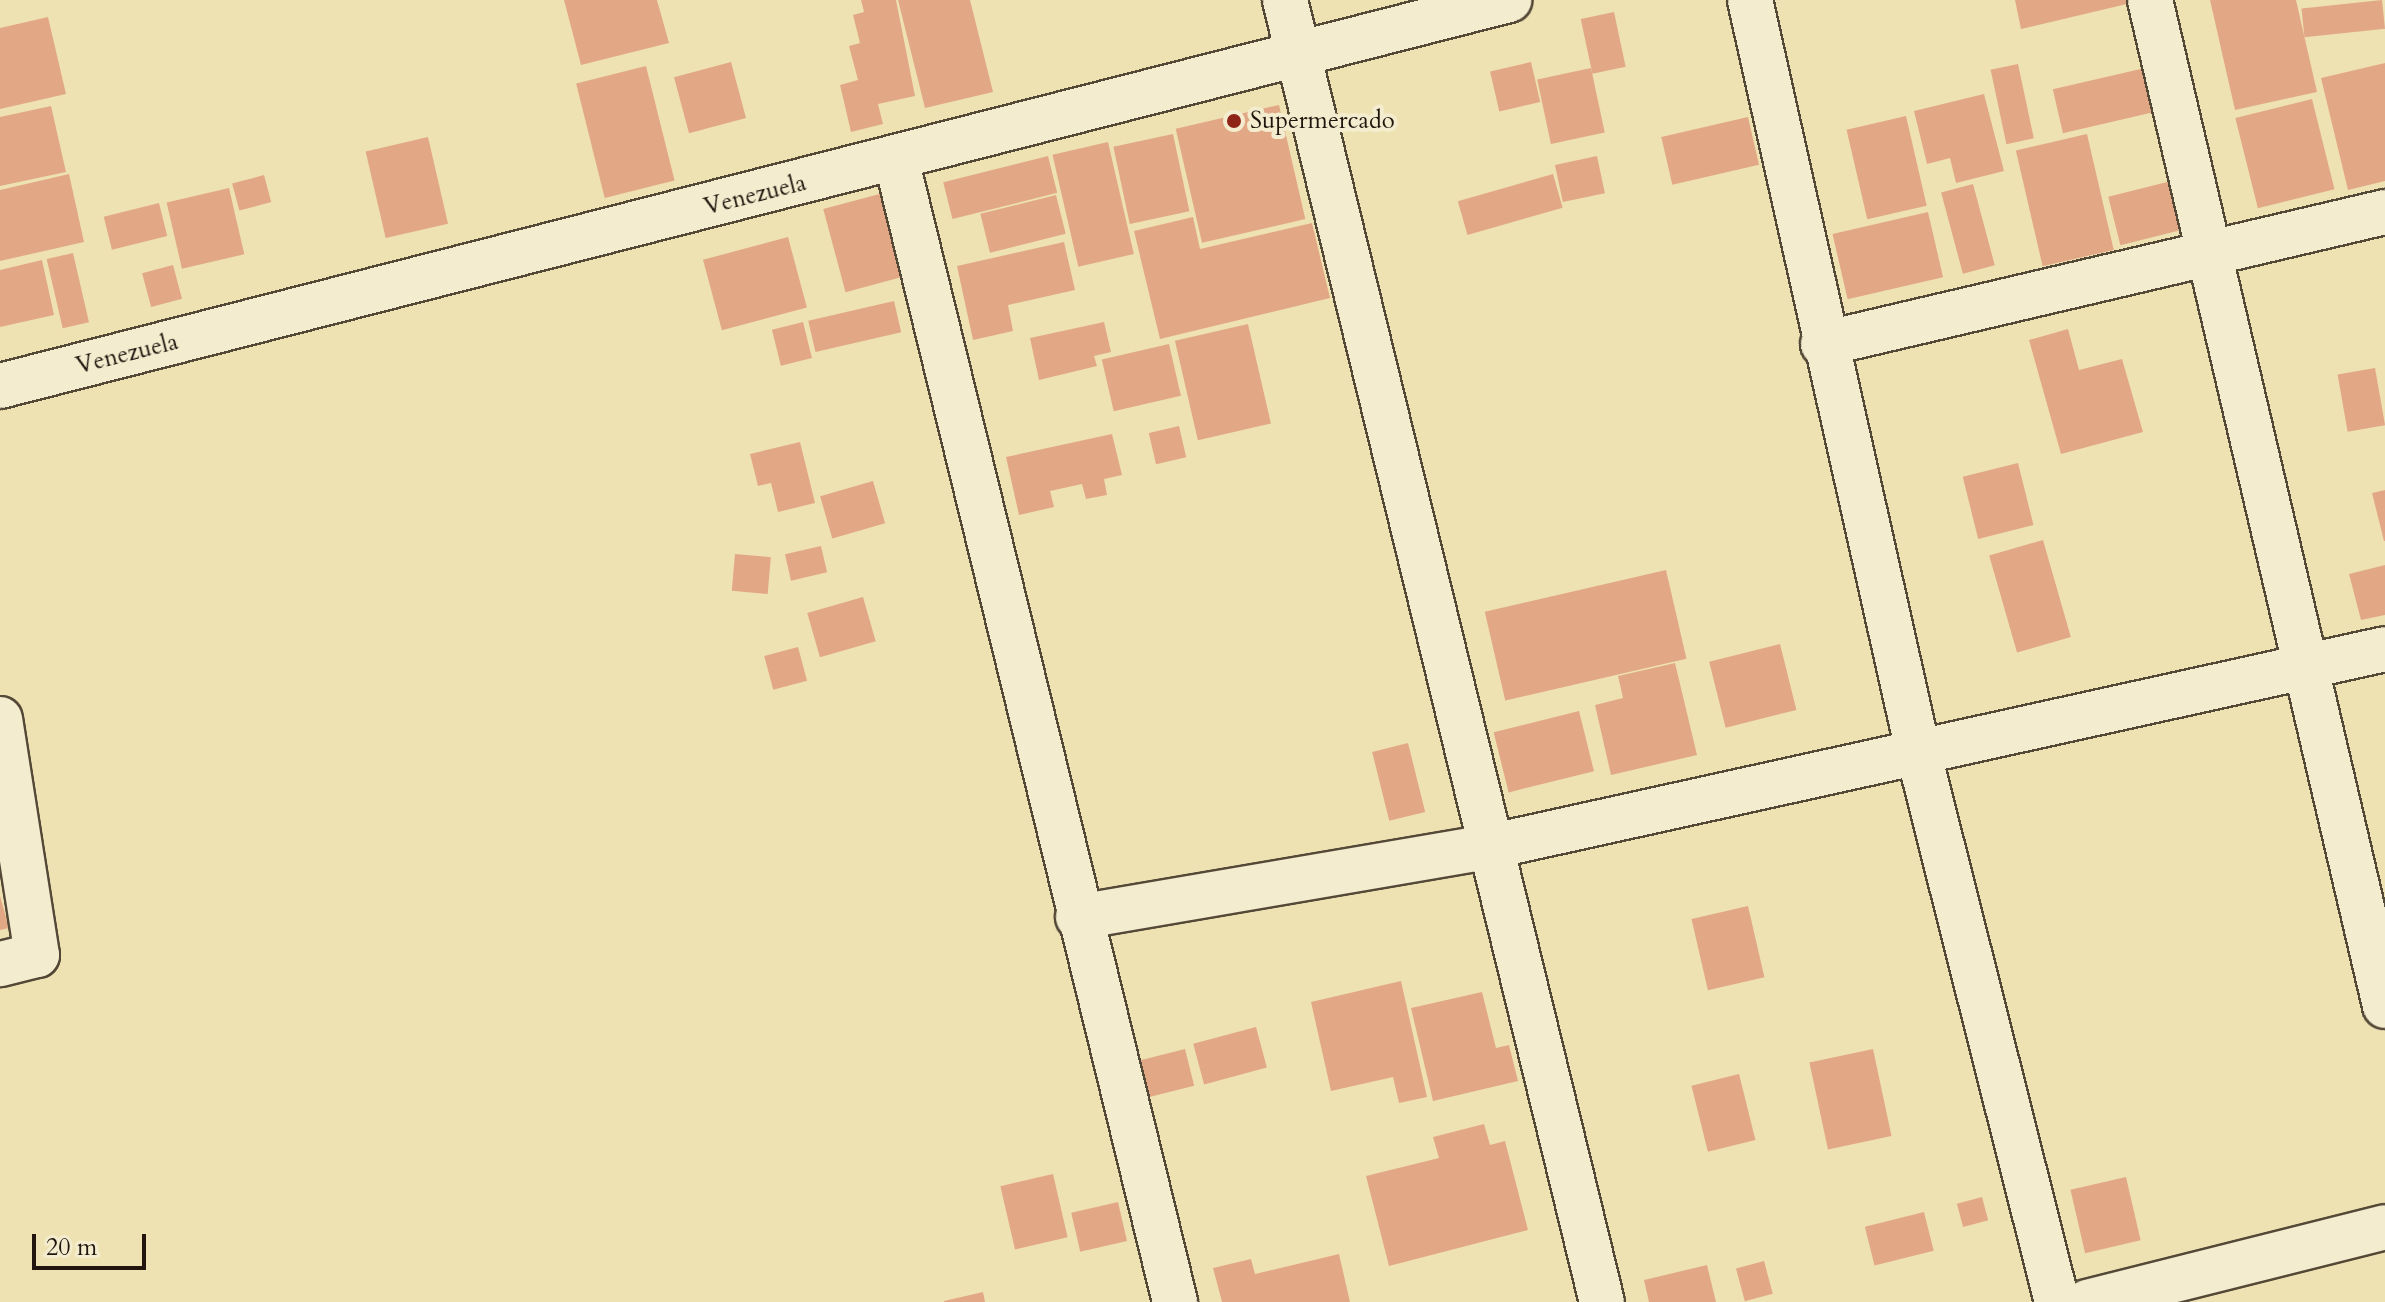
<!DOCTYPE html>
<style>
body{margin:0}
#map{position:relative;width:2385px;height:1302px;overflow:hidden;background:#eee2b3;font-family:Cardo,serif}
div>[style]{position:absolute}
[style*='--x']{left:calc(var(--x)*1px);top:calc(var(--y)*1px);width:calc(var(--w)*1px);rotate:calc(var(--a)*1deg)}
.building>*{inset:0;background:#e2a886;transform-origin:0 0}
.roads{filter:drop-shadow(2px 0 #544837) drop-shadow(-2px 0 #544837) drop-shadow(0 2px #544837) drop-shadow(0 -2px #544837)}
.minor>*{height:44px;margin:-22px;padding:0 22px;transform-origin:22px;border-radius:22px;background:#f4ecce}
.dots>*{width:22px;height:22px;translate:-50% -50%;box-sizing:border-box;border:4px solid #f4ecce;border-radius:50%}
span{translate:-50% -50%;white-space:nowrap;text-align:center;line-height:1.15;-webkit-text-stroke:8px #f4ecce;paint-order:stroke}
.poi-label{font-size:24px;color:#21150e}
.left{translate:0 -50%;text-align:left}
.street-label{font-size:24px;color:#21150e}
.scale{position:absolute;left:32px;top:1234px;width:114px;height:36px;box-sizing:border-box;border:4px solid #21150e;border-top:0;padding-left:10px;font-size:24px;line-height:28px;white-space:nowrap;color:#21150e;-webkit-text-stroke:6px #f4ecce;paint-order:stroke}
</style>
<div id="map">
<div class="building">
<div style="clip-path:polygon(564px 0,657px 0,669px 43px,581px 65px)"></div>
<div style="clip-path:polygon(861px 0,896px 0,915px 96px,878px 104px,883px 124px,851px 132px,840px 85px,858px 80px,849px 46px,860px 43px,853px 15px,864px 12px)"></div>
<div style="clip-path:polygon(898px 0,970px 0,993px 92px,925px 108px)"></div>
<div style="clip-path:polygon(2015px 0,2130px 0,2131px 3px,2021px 29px)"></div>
<div style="clip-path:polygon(2210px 0,2296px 0,2317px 92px,2235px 110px)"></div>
<div style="left:2382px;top:0;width:29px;height:81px;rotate:84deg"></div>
<div style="left:1614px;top:12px;width:56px;height:34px;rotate:78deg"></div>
<div style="clip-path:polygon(48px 17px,66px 94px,0 109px,0 28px)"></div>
<div style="left:731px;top:62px;width:58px;height:59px;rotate:75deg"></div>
<div style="left:1531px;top:62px;width:41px;height:42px;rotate:77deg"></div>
<div style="clip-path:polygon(2385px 63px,2385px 181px,2348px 190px,2321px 78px)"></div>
<div style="left:2018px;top:64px;width:76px;height:28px;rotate:78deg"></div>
<div style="left:2158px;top:65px;width:45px;height:108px;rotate:77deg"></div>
<div style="left:646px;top:66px;width:118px;height:72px;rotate:76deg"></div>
<div style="left:1591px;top:68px;width:66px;height:55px;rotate:78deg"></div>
<div style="clip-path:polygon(1984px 94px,2004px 171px,1956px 183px,1950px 158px,1927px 164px,1914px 111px)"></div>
<div style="left:2312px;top:99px;width:93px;height:79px;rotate:76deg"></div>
<div style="left:1279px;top:105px;width:117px;height:106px;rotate:77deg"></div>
<div style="clip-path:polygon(51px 106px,66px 172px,0 186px,0 117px)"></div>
<div style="left:1906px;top:116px;width:92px;height:61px;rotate:77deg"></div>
<div style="left:1748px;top:117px;width:49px;height:89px;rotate:77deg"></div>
<div style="left:1173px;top:134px;width:79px;height:61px;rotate:78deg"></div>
<div style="left:2087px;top:134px;width:119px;height:73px;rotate:77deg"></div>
<div style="left:428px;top:137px;width:89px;height:64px;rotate:77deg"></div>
<div style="left:1108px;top:142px;width:115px;height:57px;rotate:77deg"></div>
<div style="left:1048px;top:156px;width:38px;height:108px;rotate:76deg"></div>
<div style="left:1597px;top:156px;width:38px;height:43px;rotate:78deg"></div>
<div style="clip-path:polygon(69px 174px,84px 242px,0 261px,0 190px)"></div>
<div style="left:1553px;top:174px;width:35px;height:99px;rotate:74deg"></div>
<div style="left:264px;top:175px;width:28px;height:33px;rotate:75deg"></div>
<div style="left:2183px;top:178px;width:50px;height:77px;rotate:76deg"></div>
<div style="left:1973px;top:184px;width:84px;height:33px;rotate:75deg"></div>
<div style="left:229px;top:188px;width:68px;height:64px;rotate:77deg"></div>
<div style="left:887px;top:192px;width:86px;height:66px;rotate:75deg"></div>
<div style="left:1056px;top:195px;width:40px;height:78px;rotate:76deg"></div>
<div style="left:159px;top:203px;width:34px;height:57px;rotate:76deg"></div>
<div style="left:1928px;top:212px;width:67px;height:98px;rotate:77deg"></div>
<div style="clip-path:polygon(1193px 217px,1200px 249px,1312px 223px,1330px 298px,1160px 339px,1134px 231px)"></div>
<div style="left:788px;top:237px;width:73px;height:88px;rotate:75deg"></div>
<div style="clip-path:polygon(1064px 242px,1075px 290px,1008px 305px,1013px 331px,973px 340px,957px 266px)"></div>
<div style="left:73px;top:253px;width:71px;height:27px;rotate:77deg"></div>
<div style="clip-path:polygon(42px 260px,54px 315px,0 327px,0 270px)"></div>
<div style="left:173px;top:265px;width:35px;height:32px;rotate:75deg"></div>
<div style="left:894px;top:301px;width:32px;height:88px;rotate:77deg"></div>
<div style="left:803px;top:322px;width:37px;height:32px;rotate:76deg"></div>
<div style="clip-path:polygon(1104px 322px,1111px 352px,1094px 356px,1097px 366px,1039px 380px,1030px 338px)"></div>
<div style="left:1248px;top:324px;width:102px;height:75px;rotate:77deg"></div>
<div style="clip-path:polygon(2068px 329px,2079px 370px,2122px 359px,2143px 432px,2061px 454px,2029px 340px)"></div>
<div style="left:1169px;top:344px;width:53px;height:69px;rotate:77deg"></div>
<div style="left:2375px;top:368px;width:58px;height:38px;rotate:80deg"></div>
<div style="left:1179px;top:426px;width:32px;height:31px;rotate:77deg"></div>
<div style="clip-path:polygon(1112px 434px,1122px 475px,1104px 479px,1107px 495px,1086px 499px,1082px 484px,1050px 491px,1054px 507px,1019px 515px,1006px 457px)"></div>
<div style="clip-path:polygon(800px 442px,815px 503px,778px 512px,771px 483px,758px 486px,750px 454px)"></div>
<div style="left:2018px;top:463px;width:64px;height:57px;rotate:76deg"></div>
<div style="left:873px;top:481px;width:44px;height:55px;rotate:74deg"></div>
<div style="clip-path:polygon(2385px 490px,2385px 541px,2384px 541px,2372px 493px)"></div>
<div style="left:2043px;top:540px;width:101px;height:56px;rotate:74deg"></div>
<div style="left:821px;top:546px;width:27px;height:37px;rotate:77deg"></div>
<div style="left:735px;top:554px;width:36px;height:37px;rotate:5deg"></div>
<div style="clip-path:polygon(2385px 565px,2385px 615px,2361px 620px,2349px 574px)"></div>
<div style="left:1666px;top:570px;width:91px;height:186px;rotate:77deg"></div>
<div style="left:863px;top:597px;width:46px;height:58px;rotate:74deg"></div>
<div style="left:1780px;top:644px;width:68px;height:73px;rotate:76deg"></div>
<div style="left:798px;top:647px;width:35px;height:35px;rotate:75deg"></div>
<div style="clip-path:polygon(1675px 663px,1697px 755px,1611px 775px,1595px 705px,1623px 698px,1618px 676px)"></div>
<div style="left:1579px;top:711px;width:62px;height:88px;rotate:76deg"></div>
<div style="left:1408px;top:743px;width:71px;height:37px;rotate:76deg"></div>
<div style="clip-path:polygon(0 896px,9px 928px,0 930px)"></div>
<div style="left:1748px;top:906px;width:73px;height:58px;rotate:77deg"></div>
<div style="clip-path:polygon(1401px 981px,1427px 1097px,1399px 1103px,1393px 1077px,1331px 1091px,1311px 1002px)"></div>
<div style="clip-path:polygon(1482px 992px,1496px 1048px,1509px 1045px,1518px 1081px,1433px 1101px,1411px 1008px)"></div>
<div style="left:1256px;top:1027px;width:42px;height:65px;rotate:75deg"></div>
<div style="left:1185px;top:1049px;width:38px;height:46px;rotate:76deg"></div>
<div style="left:1873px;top:1049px;width:89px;height:65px;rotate:78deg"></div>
<div style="left:1739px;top:1074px;width:68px;height:49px;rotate:76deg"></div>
<div style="clip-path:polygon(1484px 1124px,1490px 1145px,1505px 1141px,1528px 1230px,1389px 1266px,1366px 1176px,1439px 1158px,1433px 1137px)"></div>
<div style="left:1053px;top:1174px;width:65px;height:54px;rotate:77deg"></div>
<div style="left:2126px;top:1177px;width:65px;height:57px;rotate:77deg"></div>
<div style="left:1982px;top:1197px;width:24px;height:26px;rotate:75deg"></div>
<div style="left:1118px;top:1202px;width:40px;height:48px;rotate:77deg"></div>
<div style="left:1924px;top:1212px;width:40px;height:61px;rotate:76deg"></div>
<div style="clip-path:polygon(1339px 1254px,1350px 1302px,1222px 1302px,1213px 1268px,1251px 1259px,1255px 1274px)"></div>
<div style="left:1764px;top:1261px;width:34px;height:29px;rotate:75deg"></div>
<div style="clip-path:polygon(1707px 1265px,1716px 1302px,1649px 1302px,1644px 1280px)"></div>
<div style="clip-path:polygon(983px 1292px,985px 1302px,944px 1302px,944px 1301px)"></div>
</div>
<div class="roads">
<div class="minor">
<div style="--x:1285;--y:0;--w:1340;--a:76.32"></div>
<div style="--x:1750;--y:0;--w:770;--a:77.39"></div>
<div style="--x:1918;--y:751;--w:568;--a:75.84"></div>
<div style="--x:2150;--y:0;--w:1033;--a:76.85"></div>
<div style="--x:896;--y:159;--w:1177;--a:76.28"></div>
<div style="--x:1823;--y:344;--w:577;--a:-13.22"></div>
<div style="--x:0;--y:386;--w:1558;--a:-14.35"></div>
<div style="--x:0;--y:719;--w:239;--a:81.1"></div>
<div style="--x:37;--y:955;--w:38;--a:166"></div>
<div style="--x:1078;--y:917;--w:421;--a:-9.7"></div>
<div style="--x:1493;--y:846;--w:913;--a:-12.45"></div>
<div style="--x:2087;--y:1302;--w:307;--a:-14.1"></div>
</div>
</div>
<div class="dots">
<div style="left:1234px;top:121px;background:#8f2418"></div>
</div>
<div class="poi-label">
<span class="left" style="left:1250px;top:121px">Supermercado</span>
</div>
<div class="street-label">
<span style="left:755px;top:195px;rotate:-14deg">Venezuela</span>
<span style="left:127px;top:354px;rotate:-14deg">Venezuela</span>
</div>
<div class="scale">20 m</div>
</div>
